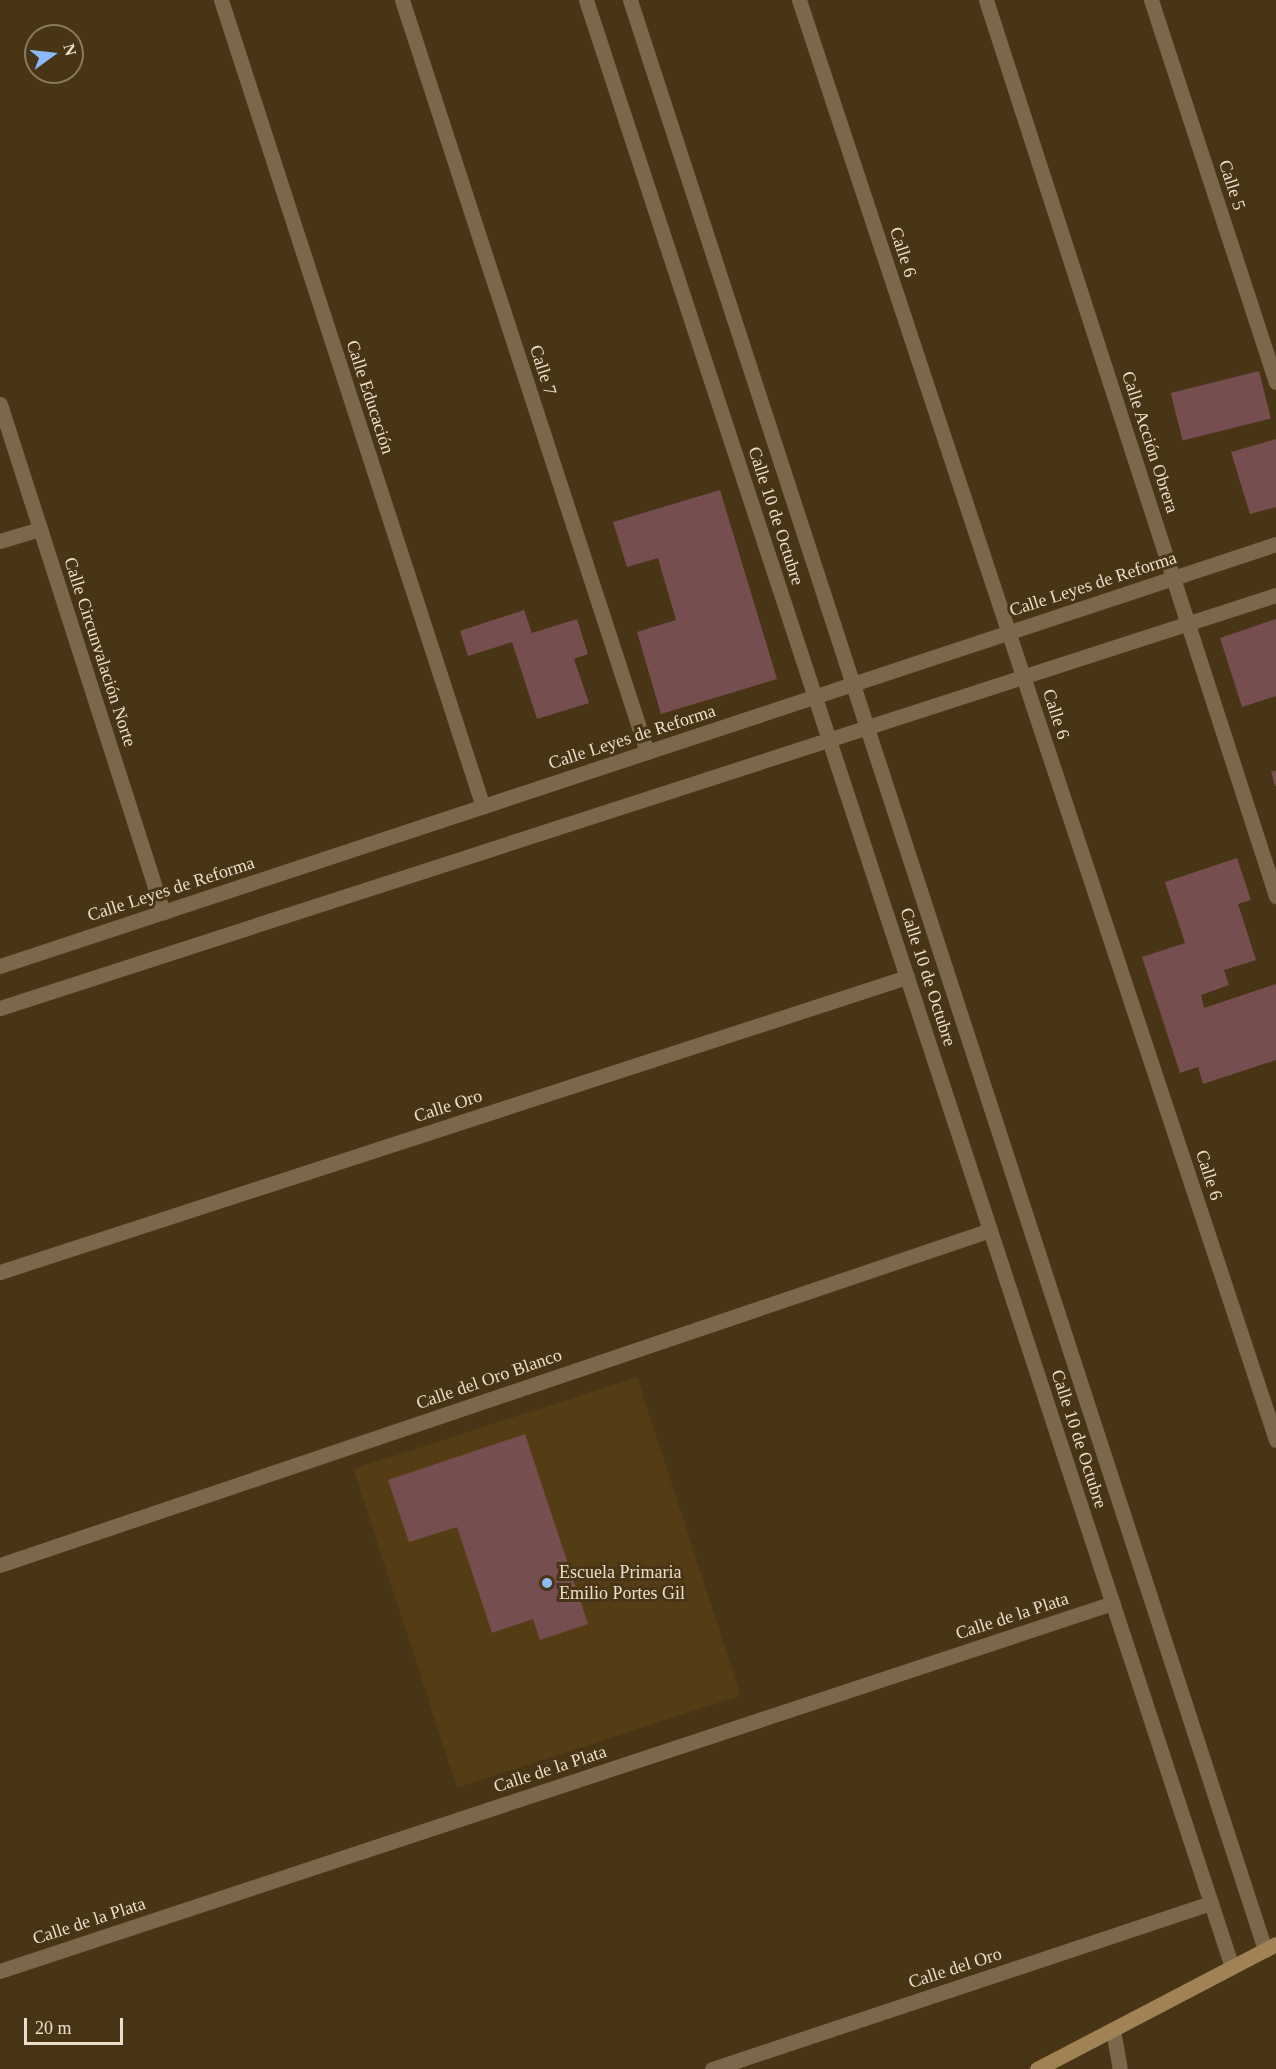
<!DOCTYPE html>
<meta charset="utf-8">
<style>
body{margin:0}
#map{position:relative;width:1276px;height:2069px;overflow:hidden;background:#483515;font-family:"Times New Roman",serif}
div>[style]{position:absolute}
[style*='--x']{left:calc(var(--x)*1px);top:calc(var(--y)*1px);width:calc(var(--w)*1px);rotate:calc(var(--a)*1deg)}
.built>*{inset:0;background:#543d15;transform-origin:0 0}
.building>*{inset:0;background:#764e4f;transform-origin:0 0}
.street>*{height:15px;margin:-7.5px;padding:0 7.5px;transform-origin:7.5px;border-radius:7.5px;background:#7b684c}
.secondary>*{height:15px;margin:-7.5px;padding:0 7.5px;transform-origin:7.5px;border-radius:7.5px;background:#a08254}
.dots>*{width:16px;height:16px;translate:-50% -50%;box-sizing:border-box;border:3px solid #483515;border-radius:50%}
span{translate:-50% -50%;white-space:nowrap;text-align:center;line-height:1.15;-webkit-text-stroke:6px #483515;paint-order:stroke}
.street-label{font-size:18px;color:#eadecd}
.poi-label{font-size:18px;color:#eadecd}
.left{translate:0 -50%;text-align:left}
.north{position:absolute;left:24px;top:24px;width:60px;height:60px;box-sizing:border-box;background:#483515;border:2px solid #89795f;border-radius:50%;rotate:75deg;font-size:16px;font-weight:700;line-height:24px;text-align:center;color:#eadecd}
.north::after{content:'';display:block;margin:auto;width:21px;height:27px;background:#8cb9fc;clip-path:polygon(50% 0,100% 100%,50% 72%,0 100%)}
.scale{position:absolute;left:24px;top:2018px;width:99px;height:27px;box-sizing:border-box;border:3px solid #eadecd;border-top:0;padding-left:8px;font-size:18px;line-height:21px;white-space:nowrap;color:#eadecd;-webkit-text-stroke:4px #483515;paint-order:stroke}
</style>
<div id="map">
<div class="built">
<div style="left:637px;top:1377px;width:335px;height:298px;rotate:72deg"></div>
</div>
<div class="building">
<div style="left:1259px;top:371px;width:49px;height:91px;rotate:76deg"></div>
<div style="clip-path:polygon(1276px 439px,1276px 507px,1250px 514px,1231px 452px)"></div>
<div style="clip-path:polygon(720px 490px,777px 679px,661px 714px,637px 632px,676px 620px,658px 558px,627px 567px,613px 522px)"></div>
<div style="clip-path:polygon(524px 610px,532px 633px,577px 619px,588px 654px,574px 659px,589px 703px,537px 719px,512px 642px,468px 656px,460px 631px)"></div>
<div style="clip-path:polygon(1276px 619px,1276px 696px,1242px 707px,1220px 638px)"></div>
<div style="clip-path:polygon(1276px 770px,1276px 786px,1275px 786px,1271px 772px)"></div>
<div style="clip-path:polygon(1237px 858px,1251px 900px,1238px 904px,1256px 960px,1224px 970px,1229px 985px,1201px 995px,1204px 1008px,1276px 984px,1276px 1060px,1203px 1084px,1198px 1067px,1180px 1073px,1142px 957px,1185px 943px,1165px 882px)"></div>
<div style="clip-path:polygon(525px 1434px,588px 1624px,540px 1640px,533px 1619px,492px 1633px,457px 1527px,409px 1542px,388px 1480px)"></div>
</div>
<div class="street">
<div style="--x:221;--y:0;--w:848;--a:72.01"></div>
<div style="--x:402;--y:0;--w:791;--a:71.95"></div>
<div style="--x:586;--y:0;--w:2070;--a:71.82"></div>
<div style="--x:630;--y:0;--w:2051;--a:71.96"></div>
<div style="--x:799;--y:0;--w:1517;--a:71.67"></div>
<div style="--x:986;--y:0;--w:942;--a:72.07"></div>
<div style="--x:1151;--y:0;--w:402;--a:71.9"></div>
<div style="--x:0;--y:404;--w:534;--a:72.21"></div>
<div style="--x:0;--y:541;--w:42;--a:-16.7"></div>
<div style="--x:0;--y:966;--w:1344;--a:-18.3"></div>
<div style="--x:0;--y:1008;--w:1341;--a:-17.94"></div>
<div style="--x:0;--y:1272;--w:954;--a:-18.02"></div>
<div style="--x:0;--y:1565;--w:1045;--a:-18.69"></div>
<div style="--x:0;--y:1971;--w:1172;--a:-18.3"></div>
<div style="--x:1113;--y:2030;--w:40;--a:80"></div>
<div style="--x:712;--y:2069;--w:526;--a:-18.4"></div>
</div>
<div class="secondary">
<div style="--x:1037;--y:2069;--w:270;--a:-27.6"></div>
</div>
<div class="dots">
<div style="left:547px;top:1583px;background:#8cb9fc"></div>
</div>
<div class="street-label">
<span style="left:1232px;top:185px;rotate:72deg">Calle 5</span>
<span style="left:903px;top:252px;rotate:72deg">Calle 6</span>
<span style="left:543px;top:370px;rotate:72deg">Calle 7</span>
<span style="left:370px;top:397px;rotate:72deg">Calle Educación</span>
<span style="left:1150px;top:442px;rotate:72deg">Calle Acción Obrera</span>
<span style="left:776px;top:516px;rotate:72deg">Calle 10 de Octubre</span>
<span style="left:1093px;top:584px;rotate:-18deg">Calle Leyes de Reforma</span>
<span style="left:100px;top:652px;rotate:72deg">Calle Circunvalación Norte</span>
<span style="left:1056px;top:714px;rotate:72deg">Calle 6</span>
<span style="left:632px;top:737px;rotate:-18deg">Calle Leyes de Reforma</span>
<span style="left:171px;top:889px;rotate:-18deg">Calle Leyes de Reforma</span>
<span style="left:928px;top:977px;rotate:72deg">Calle 10 de Octubre</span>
<span style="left:448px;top:1106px;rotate:-18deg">Calle Oro</span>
<span style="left:1209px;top:1175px;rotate:72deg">Calle 6</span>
<span style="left:489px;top:1379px;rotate:-19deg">Calle del Oro Blanco</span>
<span style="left:1079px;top:1439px;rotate:72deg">Calle 10 de Octubre</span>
<span style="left:1012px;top:1616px;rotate:-18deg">Calle de la Plata</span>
<span style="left:550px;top:1769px;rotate:-18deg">Calle de la Plata</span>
<span style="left:89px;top:1921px;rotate:-18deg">Calle de la Plata</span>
<span style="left:955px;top:1968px;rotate:-18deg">Calle del Oro</span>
</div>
<div class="poi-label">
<span class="left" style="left:559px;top:1583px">Escuela Primaria<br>Emilio Portes Gil</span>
</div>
<div class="north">N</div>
<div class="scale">20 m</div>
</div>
